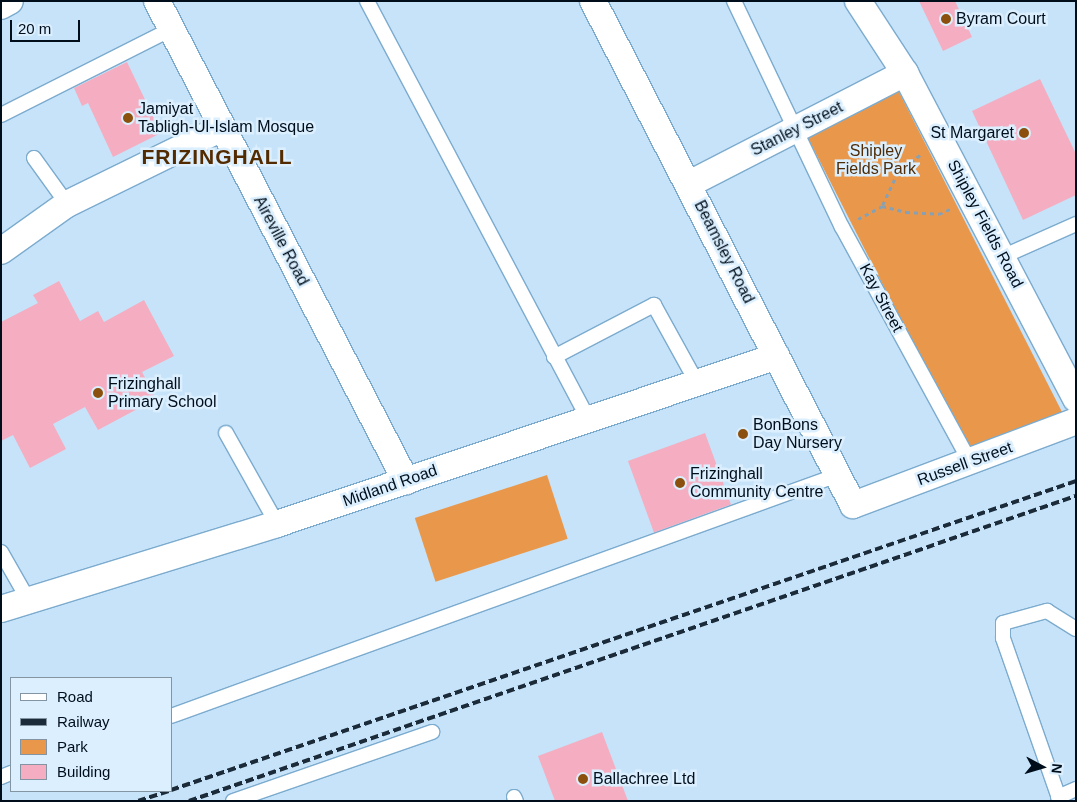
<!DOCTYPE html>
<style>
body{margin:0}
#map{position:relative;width:1077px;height:802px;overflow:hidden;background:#c6e3f9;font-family:Helvetica,sans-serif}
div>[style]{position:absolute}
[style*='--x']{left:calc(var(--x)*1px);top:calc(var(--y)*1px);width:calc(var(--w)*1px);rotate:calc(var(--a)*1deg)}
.green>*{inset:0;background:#e9984b;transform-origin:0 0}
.building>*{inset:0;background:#f5aec1;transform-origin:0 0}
.path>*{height:3px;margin-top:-1.5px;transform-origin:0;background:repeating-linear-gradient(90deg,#88a0b3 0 4px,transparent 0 8px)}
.roads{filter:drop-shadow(1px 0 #7cabce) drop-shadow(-1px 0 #7cabce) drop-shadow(0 1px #7cabce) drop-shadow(0 -1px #7cabce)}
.lane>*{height:14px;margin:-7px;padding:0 7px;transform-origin:7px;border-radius:7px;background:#fff}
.street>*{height:26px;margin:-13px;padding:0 13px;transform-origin:13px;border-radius:13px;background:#fff}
.rail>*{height:4px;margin-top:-2px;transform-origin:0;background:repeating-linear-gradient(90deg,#1b2b39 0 8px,transparent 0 12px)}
.dots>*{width:14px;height:14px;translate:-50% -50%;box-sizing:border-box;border:2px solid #dbeffe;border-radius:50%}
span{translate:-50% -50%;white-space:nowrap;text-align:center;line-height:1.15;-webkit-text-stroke:5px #dbeffe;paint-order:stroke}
.poi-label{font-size:16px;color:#000e1b}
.left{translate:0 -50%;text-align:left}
.right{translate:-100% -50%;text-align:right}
.street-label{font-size:16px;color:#000e1b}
.park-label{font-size:16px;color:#4e2c07}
.district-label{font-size:21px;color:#532b00;font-weight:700;letter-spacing:1px}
.frame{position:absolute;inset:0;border:2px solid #000e1b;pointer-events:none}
.legend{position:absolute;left:10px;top:677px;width:162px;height:115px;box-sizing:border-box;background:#dbeffe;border:1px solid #8395a3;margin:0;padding:6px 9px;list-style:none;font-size:15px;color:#000e1b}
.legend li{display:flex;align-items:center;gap:10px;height:25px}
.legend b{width:25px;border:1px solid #8395a3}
.north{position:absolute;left:1017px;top:742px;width:50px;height:50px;-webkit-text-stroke:4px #dbeffe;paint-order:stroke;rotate:96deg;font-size:14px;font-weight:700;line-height:20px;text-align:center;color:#000e1b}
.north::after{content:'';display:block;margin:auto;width:18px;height:22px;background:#000e1b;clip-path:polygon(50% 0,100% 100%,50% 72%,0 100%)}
.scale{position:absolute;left:10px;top:20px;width:70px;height:22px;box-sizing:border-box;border:2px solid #000e1b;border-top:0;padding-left:6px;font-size:15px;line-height:18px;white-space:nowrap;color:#000e1b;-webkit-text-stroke:4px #dbeffe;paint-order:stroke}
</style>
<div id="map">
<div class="green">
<div style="left:898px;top:90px;width:363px;height:102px;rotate:63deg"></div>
<div style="left:547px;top:475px;width:67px;height:139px;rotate:72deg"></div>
</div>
<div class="building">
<div style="clip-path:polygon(919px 1px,955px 1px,972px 37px,943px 51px)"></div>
<div style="clip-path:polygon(127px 62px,161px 133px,113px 157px,88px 103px,82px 106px,74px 88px)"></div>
<div style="clip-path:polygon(1040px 79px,1076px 154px,1076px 195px,1023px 220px,972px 111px)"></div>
<div style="clip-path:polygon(59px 281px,80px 321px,98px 311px,104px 322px,144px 300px,174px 356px,142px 372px,156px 399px,98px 430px,85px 407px,53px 424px,66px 449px,30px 468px,13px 435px,1px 441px,1px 322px,38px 303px,33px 295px)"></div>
<div style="left:705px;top:433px;width:76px;height:82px;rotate:70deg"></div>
<div style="clip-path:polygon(602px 732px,628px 801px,555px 801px,538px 756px)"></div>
</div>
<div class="path">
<div style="--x:920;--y:155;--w:28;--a:142"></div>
<div style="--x:898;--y:172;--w:38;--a:115"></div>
<div style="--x:882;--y:206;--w:25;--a:14"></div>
<div style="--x:906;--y:212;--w:33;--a:3"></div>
<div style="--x:939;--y:214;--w:12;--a:-24"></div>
<div style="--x:858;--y:219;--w:27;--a:-28"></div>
</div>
<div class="roads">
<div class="lane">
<div style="--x:367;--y:1;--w:473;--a:62.1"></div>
<div style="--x:734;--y:1;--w:250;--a:64.5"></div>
<div style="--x:842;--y:227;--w:270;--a:61.4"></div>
<div style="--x:1;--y:115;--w:191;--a:-26.8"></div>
<div style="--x:34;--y:158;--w:57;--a:54.3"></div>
<div style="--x:1004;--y:256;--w:79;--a:-24"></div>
<div style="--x:554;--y:357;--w:113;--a:-27.5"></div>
<div style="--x:654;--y:305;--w:89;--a:61.1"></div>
<div style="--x:226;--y:433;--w:104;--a:60.7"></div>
<div style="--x:1;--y:552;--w:56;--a:60.3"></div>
<div style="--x:171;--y:716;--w:709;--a:-19.87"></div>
<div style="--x:1;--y:777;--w:11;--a:-22"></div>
<div style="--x:514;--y:797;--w:4;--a:63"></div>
<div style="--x:1058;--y:797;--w:20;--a:-24"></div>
<div style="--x:233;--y:801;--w:211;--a:-19.1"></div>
<div style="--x:1060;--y:801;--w:173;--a:-109.3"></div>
<div style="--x:1003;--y:638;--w:15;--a:-90"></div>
<div style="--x:1003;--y:623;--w:46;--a:-15.3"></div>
<div style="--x:1047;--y:611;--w:34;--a:32"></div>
</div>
<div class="street">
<div style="--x:157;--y:1;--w:541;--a:62.58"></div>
<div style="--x:593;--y:1;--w:567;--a:62.71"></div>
<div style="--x:853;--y:505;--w:238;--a:-20.6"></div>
<div style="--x:858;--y:1;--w:86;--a:56.9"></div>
<div style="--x:905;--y:73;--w:368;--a:62.3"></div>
<div style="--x:1;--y:6;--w:10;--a:-29"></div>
<div style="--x:689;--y:184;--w:243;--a:-27.2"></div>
<div style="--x:1;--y:251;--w:81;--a:-35.5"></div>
<div style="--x:67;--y:204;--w:173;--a:-26.1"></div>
<div style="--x:1;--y:609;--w:289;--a:-17.1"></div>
<div style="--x:277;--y:524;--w:527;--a:-18.57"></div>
</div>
</div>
<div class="rail">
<div style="--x:171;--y:790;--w:956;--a:-18.85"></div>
<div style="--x:138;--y:801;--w:33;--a:-18"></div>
<div style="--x:189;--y:801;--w:938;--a:-18.98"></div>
</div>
<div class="dots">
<div style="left:946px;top:19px;background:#8c500e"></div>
<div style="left:128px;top:118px;background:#8c500e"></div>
<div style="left:1024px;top:133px;background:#8c500e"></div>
<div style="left:98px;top:393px;background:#8c500e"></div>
<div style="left:743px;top:434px;background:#8c500e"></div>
<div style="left:680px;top:483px;background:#8c500e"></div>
<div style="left:583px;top:779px;background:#8c500e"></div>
</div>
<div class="poi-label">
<span class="left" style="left:956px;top:19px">Byram Court</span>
<span class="left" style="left:138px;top:118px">Jamiyat<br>Tabligh-Ul-Islam Mosque</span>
<span class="right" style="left:1014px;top:133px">St Margaret</span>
<span class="left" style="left:108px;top:393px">Frizinghall<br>Primary School</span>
<span class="left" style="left:753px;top:434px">BonBons<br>Day Nursery</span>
<span class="left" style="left:690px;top:483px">Frizinghall<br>Community Centre</span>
<span class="left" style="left:593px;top:779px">Ballachree Ltd</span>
</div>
<div class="street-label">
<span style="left:797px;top:129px;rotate:-27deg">Stanley Street</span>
<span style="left:985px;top:224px;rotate:62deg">Shipley Fields Road</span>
<span style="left:281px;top:241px;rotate:62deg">Aireville Road</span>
<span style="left:724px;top:252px;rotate:63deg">Beamsley Road</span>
<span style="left:881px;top:298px;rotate:62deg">Kay Street</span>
<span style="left:965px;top:464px;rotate:-20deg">Russell Street</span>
<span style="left:390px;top:486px;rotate:-19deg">Midland Road</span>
</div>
<div class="park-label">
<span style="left:876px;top:160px">Shipley<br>Fields Park</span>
</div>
<div class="district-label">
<span style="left:217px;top:157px">FRIZINGHALL</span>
</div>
<div class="frame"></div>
<ul class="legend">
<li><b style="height:6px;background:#fff"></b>Road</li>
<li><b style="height:6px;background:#1b2b39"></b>Railway</li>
<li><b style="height:14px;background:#e9984b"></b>Park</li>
<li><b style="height:14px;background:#f5aec1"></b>Building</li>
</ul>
<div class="north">N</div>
<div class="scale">20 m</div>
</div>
